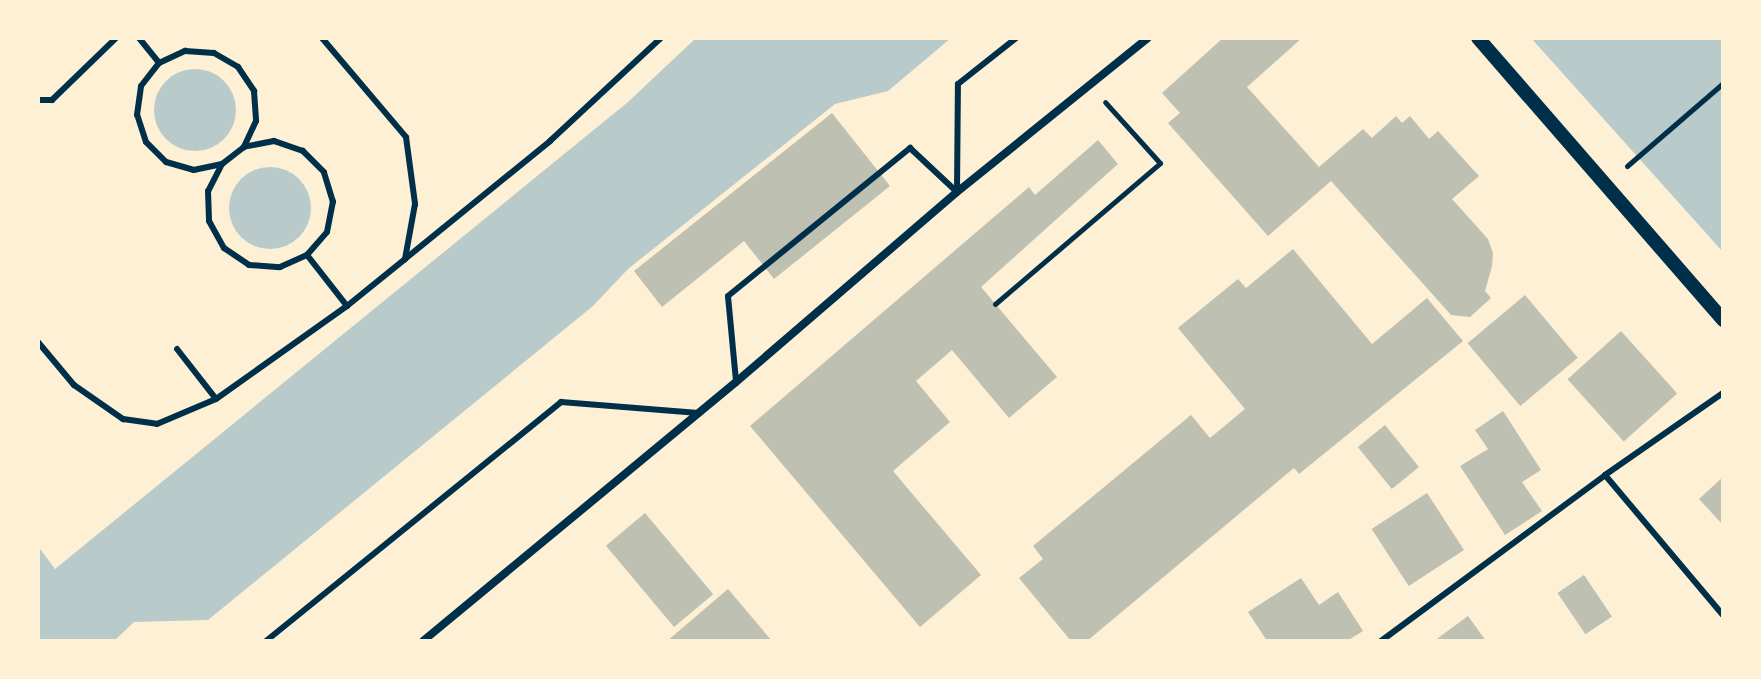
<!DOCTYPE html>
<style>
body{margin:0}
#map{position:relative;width:1761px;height:679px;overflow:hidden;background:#fdf0d5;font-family:Lato,sans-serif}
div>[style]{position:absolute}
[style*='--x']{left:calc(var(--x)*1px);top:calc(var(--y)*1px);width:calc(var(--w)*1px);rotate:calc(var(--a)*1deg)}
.green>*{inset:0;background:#b9caca}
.round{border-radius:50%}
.building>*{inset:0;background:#bec0b2;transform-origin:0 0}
.path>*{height:5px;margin:-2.5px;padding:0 2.5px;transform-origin:2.5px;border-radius:2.5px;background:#003049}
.service>*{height:6px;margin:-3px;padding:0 3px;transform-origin:3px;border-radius:3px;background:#003049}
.minor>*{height:8px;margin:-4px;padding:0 4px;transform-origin:4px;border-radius:4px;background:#003049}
.tertiary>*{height:14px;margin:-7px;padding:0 7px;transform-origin:7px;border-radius:7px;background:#003049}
span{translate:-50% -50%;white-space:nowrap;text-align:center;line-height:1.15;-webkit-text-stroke:6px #fdf0d5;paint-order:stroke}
.frame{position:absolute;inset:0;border:40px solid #fdf0d5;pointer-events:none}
</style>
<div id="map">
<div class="green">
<div style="clip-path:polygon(696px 38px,951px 38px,888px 91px,835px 104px,628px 269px,593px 306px,208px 620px,134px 622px,114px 641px,38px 641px,38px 546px,55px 569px,628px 102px)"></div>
<div style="clip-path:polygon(1531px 38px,1723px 38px,1723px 252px)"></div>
<div class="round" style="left:154px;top:69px;width:82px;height:82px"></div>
<div class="round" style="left:229px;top:167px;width:82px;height:82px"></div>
</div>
<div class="building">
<div style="clip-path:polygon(1223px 38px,1302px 38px,1247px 87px,1319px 167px,1363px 129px,1372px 138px,1396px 116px,1402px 123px,1410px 116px,1429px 139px,1438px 131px,1479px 176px,1452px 199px,1488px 239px,1493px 253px,1492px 266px,1485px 291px,1491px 298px,1470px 317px,1451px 315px,1331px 181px,1268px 236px,1168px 123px,1180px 113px,1162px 93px)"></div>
<div style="clip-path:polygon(832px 113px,890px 186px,774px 279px,744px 241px,662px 307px,634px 271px)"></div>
<div style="clip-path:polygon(1098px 140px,1118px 164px,981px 287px,1057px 377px,1009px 418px,952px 350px,916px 381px,950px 422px,893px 471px,981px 575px,920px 627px,750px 426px,1029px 187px,1035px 195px)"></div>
<div style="clip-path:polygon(1293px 249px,1372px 344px,1427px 298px,1463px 341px,1299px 474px,1294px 468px,1087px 641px,1071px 641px,1019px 578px,1043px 559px,1033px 546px,1191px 415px,1210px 438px,1245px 409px,1178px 328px,1238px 279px,1246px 288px)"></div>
<div style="left:1525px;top:295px;width:82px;height:75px;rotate:50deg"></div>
<div style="left:1621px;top:331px;width:84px;height:72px;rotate:48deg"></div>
<div style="clip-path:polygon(1503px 411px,1541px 470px,1522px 482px,1542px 511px,1505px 535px,1460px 466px,1488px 449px,1475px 430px)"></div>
<div style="left:1385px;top:425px;width:54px;height:35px;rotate:51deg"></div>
<div style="clip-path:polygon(1723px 477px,1723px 525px,1699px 499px)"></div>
<div style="left:1427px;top:493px;width:68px;height:66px;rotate:57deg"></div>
<div style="left:645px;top:513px;width:106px;height:51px;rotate:50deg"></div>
<div style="left:1584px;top:575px;width:50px;height:32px;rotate:56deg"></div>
<div style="clip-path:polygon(1301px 578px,1319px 605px,1338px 592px,1363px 631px,1347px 641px,1267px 641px,1248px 612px)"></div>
<div style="clip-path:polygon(728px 589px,772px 641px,667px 641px)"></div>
<div style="clip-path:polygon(1468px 616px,1486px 641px,1434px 641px)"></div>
</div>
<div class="path">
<div style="--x:1627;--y:166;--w:127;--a:-40.8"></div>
<div style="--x:995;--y:304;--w:217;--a:-40.5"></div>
<div style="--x:1160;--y:163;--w:82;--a:-132"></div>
</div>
<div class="service">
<div style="--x:139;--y:38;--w:32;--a:51"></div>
<div style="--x:322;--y:38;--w:130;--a:49.7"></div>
<div style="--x:406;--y:137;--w:68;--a:82.3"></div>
<div style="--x:415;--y:204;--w:56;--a:100.3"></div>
<div style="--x:38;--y:100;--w:14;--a:0"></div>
<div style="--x:52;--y:100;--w:89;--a:-44.1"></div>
<div style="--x:222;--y:164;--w:29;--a:168"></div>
<div style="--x:194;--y:170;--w:29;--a:-164"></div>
<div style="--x:166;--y:162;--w:28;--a:-135"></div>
<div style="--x:146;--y:142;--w:28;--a:-108"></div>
<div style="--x:137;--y:115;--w:29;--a:-82"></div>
<div style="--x:141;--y:86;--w:29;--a:-52"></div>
<div style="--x:159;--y:63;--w:29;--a:-25"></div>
<div style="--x:185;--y:51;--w:29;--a:4"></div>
<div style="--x:214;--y:53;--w:28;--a:30"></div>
<div style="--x:238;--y:67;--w:29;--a:56"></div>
<div style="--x:254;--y:91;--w:30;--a:86"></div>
<div style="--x:256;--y:121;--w:29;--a:115"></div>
<div style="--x:244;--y:147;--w:28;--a:142"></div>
<div style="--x:222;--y:164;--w:30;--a:117"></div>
<div style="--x:208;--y:191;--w:30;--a:88"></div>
<div style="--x:209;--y:221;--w:31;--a:61"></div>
<div style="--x:224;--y:248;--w:30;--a:34"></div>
<div style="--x:249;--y:265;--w:31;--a:4"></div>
<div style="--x:280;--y:267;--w:30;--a:-24"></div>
<div style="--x:307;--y:255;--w:30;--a:-49"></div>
<div style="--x:327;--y:232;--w:31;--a:-79"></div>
<div style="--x:333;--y:202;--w:31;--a:-107"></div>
<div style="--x:324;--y:172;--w:30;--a:-135"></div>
<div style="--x:303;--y:151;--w:31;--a:-161"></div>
<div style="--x:274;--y:141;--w:31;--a:169"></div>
<div style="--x:957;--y:191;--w:107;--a:-89.5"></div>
<div style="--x:958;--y:84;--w:74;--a:-38.4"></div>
<div style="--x:307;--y:255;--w:65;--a:51.9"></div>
<div style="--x:38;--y:342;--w:56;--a:50.1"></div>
<div style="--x:74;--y:385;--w:60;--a:34.8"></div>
<div style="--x:123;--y:419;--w:34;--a:8"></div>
<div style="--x:157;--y:424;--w:64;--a:-23"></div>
<div style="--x:216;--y:399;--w:161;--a:-35.4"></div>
<div style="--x:347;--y:306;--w:75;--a:-39"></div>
<div style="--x:405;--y:259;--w:187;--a:-39.1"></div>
<div style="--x:550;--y:141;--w:151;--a:-42.9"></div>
<div style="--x:177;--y:349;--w:63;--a:52"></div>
<div style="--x:736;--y:381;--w:85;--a:-95.4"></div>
<div style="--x:728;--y:296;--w:235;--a:-39.1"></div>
<div style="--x:910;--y:148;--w:64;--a:43.1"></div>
<div style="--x:1605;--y:475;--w:183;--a:49.9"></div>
<div style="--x:266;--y:641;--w:380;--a:-39"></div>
<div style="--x:561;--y:402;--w:138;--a:4.6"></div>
<div style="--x:1381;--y:641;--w:279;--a:-36.5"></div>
<div style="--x:1605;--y:475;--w:144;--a:-34.8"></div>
</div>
<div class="minor">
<div style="--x:423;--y:641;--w:406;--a:-39.6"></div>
<div style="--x:736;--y:382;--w:291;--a:-40.7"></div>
<div style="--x:957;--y:192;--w:245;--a:-38.9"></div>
</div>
<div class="tertiary">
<div style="--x:1478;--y:38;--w:374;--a:49"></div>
</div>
<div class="frame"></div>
</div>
